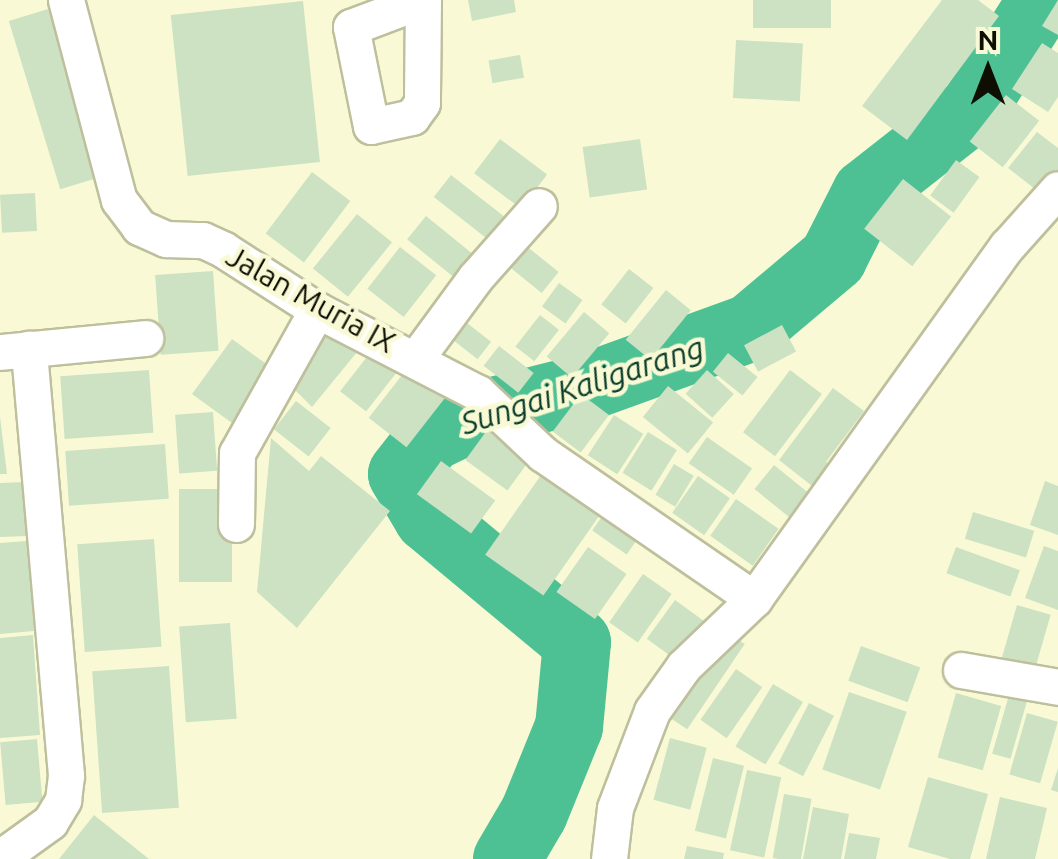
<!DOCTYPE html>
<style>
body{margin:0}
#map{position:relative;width:1058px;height:859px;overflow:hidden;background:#f9fad5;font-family:Ubuntu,sans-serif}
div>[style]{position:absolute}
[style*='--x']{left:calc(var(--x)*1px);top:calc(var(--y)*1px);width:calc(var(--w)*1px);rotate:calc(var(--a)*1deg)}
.river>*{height:68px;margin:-34px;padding:0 34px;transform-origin:34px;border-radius:34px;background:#4dc193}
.building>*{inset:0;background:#cce2c3;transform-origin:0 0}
.roads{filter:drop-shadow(2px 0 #bebf9c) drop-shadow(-2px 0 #bebf9c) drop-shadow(0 2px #bebf9c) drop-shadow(0 -2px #bebf9c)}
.street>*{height:35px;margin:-17.5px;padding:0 17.5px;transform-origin:17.5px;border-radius:17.5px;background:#fff}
span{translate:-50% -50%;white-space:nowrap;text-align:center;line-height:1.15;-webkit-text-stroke:9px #f9fad5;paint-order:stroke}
.street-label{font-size:30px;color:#0e0e03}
.water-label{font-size:32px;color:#0a3d2a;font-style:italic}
.north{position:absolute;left:938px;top:20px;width:100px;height:100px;-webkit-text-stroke:8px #f9fad5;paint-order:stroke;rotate:0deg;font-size:28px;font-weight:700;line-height:40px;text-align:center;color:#0e0e03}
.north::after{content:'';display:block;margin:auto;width:35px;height:45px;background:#0e0e03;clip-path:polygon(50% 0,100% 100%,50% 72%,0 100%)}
</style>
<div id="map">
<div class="river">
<div style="--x:507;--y:859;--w:53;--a:-59.6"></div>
<div style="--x:534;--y:813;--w:93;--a:-67.9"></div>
<div style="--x:569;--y:727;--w:85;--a:-84.6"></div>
<div style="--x:577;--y:642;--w:194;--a:-140.2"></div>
<div style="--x:428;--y:518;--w:51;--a:-120.6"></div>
<div style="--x:402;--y:474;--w:46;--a:-52.1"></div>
<div style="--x:430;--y:438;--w:53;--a:-25.6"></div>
<div style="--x:478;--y:415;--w:109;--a:-14.3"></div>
<div style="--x:584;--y:388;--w:177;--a:-19.9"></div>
<div style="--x:750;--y:328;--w:109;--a:-40.1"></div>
<div style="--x:833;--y:258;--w:73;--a:-63.1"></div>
<div style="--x:866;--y:193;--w:136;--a:-38.1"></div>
<div style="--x:973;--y:109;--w:129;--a:-57.7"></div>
</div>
<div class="building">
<div style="clip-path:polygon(468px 0,514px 0,516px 12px,472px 21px)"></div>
<div style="left:753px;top:0;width:78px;height:28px"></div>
<div style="clip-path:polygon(942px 0,978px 0,999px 16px,907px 140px,862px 106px)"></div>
<div style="clip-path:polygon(1058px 0,1058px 35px,1042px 26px)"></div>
<div style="left:303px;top:1px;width:162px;height:133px;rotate:84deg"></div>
<div style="left:48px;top:9px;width:176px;height:41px;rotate:73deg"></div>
<div style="left:736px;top:40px;width:67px;height:58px;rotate:3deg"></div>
<div style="clip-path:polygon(1042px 43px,1058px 53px,1058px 97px,1048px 112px,1012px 89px)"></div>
<div style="left:520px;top:55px;width:23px;height:32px;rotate:80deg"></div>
<div style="left:1006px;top:95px;width:42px;height:59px;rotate:38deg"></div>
<div style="clip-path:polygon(1037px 132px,1058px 148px,1058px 175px,1043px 195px,1008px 168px)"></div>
<div style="left:500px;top:139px;width:59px;height:43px;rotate:37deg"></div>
<div style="left:640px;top:139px;width:51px;height:58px;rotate:82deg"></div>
<div style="left:956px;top:160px;width:29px;height:44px;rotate:36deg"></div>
<div style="left:312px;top:172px;width:48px;height:77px;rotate:37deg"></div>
<div style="left:451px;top:175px;width:75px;height:28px;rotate:38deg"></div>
<div style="left:903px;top:179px;width:61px;height:63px;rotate:38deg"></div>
<div style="left:35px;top:193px;width:38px;height:35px;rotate:87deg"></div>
<div style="left:357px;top:214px;width:45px;height:70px;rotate:39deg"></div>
<div style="left:426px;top:216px;width:59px;height:30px;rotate:39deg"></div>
<div style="left:519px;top:240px;width:51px;height:27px;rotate:39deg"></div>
<div style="left:400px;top:247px;width:46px;height:53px;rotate:38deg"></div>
<div style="left:629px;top:269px;width:31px;height:45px;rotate:38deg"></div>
<div style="left:213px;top:271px;width:80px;height:58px;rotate:86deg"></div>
<div style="left:559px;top:283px;width:29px;height:29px;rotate:36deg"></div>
<div style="left:666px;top:290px;width:32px;height:64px;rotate:39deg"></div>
<div style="left:584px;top:312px;width:33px;height:58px;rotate:40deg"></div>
<div style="left:540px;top:315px;width:24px;height:40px;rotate:38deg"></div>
<div style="left:458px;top:316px;width:42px;height:22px;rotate:38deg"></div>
<div style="clip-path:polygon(320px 317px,362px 346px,312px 407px,283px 378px)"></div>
<div style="left:782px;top:325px;width:30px;height:43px;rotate:62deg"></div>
<div style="left:232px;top:339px;width:57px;height:68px;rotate:36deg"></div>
<div style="left:377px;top:344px;width:33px;height:60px;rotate:38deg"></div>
<div style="left:499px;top:346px;width:44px;height:25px;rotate:38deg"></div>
<div style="left:728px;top:353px;width:38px;height:24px;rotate:39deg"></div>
<div style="left:413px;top:361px;width:48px;height:72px;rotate:38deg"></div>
<div style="left:149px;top:370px;width:63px;height:89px;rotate:86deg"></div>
<div style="left:707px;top:370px;width:36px;height:32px;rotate:42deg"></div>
<div style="left:790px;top:370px;width:40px;height:78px;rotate:37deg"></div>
<div style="left:668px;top:386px;width:58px;height:40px;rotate:39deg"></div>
<div style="clip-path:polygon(833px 388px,864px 411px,826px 462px,838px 472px,821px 493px,779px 460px)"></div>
<div style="left:581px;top:394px;width:35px;height:47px;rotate:37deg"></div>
<div style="left:296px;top:401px;width:44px;height:36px;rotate:38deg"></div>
<div style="left:213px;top:412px;width:59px;height:38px;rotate:86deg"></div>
<div style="left:614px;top:415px;width:35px;height:48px;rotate:33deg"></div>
<div style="clip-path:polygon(0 417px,7px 474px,0 474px)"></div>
<div style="left:493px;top:422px;width:52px;height:47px;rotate:36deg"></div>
<div style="left:648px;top:432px;width:34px;height:48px;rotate:32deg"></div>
<div style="left:707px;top:437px;width:55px;height:32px;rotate:35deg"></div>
<div style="clip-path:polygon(271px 438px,309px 471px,321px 456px,390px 511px,297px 628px,257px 592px)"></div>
<div style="left:165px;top:444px;width:55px;height:100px;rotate:86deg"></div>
<div style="left:441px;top:461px;width:67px;height:41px;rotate:36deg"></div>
<div style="left:674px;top:464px;width:23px;height:36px;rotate:31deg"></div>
<div style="left:774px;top:465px;width:58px;height:31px;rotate:39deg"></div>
<div style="left:546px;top:468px;width:71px;height:106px;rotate:35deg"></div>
<div style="left:698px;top:476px;width:39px;height:45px;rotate:35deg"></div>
<div style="clip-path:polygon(1045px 481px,1058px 486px,1058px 535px,1030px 525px)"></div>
<div style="clip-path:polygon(24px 482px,28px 536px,0 537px,0 483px)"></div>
<div style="left:232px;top:489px;width:93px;height:53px;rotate:90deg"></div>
<div style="left:736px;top:499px;width:52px;height:45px;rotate:35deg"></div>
<div style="left:610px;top:505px;width:42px;height:31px;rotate:35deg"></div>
<div style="left:973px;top:512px;width:64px;height:28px;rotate:17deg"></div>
<div style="left:154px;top:539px;width:108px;height:77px;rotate:86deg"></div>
<div style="clip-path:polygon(27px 541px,34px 631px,0 634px,0 543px)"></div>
<div style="clip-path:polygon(1044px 546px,1058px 551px,1058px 610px,1025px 598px)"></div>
<div style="left:588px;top:547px;width:47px;height:55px;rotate:35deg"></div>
<div style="left:956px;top:547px;width:68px;height:28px;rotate:20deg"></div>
<div style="left:643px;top:574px;width:35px;height:59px;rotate:35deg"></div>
<div style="left:675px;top:600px;width:43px;height:48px;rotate:36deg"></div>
<div style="left:1017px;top:605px;width:35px;height:59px;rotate:16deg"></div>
<div style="left:230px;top:623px;width:96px;height:51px;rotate:86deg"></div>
<div style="left:724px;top:630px;width:25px;height:103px;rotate:34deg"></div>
<div style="clip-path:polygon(33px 635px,40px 735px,0 738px,0 638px)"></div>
<div style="left:861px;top:646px;width:63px;height:37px;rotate:20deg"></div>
<div style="left:169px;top:666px;width:142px;height:77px;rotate:86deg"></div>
<div style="left:736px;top:669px;width:32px;height:62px;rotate:35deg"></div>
<div style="left:773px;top:684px;width:35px;height:73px;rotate:31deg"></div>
<div style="left:849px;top:692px;width:61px;height:82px;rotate:19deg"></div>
<div style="left:956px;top:693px;width:47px;height:67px;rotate:16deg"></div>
<div style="left:1009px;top:695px;width:19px;height:61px;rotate:16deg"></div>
<div style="left:809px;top:703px;width:28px;height:68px;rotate:27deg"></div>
<div style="left:1027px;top:713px;width:32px;height:64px;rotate:16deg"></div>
<div style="left:670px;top:738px;width:38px;height:64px;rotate:15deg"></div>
<div style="left:37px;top:739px;width:63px;height:37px;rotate:85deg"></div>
<div style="left:713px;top:758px;width:32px;height:75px;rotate:14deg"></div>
<div style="clip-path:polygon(1058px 768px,1058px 792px,1051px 790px)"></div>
<div style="left:747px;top:770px;width:35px;height:82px;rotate:12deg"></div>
<div style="clip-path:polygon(928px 777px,988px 794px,970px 859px,950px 859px,908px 847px)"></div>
<div style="left:784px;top:794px;width:28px;height:65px;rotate:10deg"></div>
<div style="clip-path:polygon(1000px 797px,1047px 808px,1035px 859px,986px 859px)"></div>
<div style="clip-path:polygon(813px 807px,849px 814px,841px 859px,803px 859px)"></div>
<div style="clip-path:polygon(94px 815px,149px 859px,59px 859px)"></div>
<div style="clip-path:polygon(849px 833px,880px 838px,876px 859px,844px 859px)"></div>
<div style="clip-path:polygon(687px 846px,724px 853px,723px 859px,684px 859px)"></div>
</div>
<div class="roads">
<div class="street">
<div style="--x:66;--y:0;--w:207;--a:75.2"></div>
<div style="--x:119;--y:200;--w:34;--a:53"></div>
<div style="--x:139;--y:227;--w:30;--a:24"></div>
<div style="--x:166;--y:239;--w:37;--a:2"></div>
<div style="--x:203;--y:240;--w:23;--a:25"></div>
<div style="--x:224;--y:250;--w:111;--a:32.8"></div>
<div style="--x:317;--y:310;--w:181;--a:27.3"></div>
<div style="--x:478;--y:393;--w:89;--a:43.2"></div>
<div style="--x:543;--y:454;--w:256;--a:34.5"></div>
<div style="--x:423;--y:0;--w:103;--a:90.6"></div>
<div style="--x:422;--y:103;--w:17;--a:126"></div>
<div style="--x:412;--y:117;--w:42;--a:167.6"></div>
<div style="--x:371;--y:126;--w:101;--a:-101.4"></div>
<div style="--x:351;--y:27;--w:77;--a:-20.6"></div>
<div style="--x:0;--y:352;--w:146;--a:-5.5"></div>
<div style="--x:417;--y:357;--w:98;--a:-53.7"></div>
<div style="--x:475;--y:278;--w:96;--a:-48.4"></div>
<div style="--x:236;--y:524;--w:71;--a:-89.2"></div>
<div style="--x:237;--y:453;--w:164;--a:-60.8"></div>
<div style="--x:961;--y:670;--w:98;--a:9.9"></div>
<div style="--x:0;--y:858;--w:62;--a:-35.8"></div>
<div style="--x:50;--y:822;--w:26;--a:-59"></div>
<div style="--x:63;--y:800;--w:25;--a:-83"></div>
<div style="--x:66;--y:775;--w:428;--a:-95"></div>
<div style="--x:609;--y:859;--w:51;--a:-83.3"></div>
<div style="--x:615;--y:808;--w:104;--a:-69.1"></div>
<div style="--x:652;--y:711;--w:55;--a:-54.6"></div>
<div style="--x:684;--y:666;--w:97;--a:-43.7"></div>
<div style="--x:754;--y:599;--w:434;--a:-54.4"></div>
<div style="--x:1007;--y:246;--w:76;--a:-48.2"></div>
</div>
</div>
<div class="street-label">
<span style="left:311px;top:299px;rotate:29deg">Jalan Muria IX</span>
</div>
<div class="water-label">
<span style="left:582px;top:385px;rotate:-18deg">Sungai Kaligarang</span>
</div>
<div class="north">N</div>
</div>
